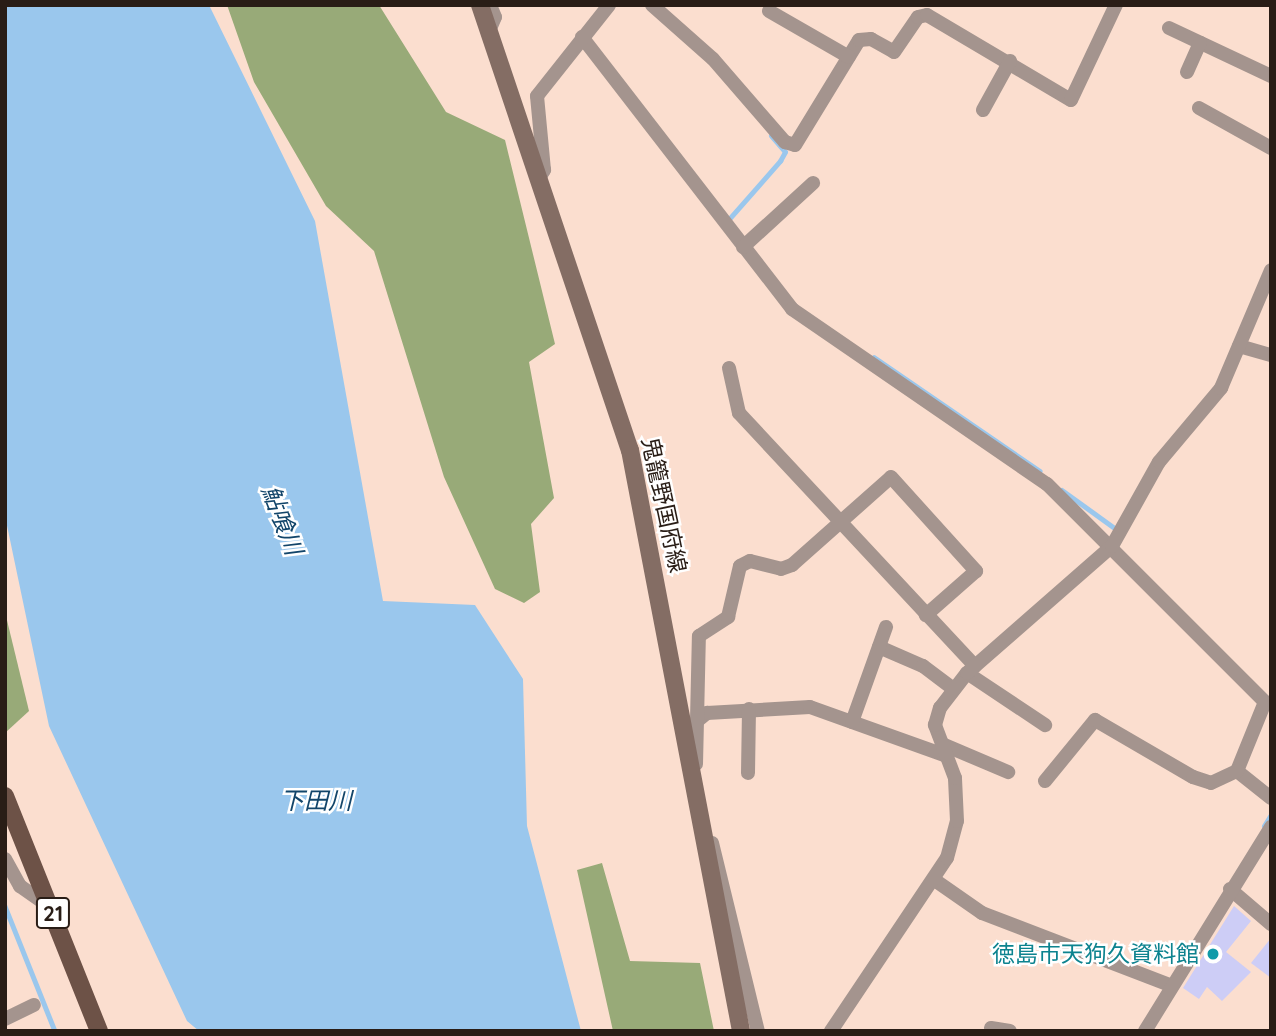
<!DOCTYPE html>
<meta charset="utf-8">
<style>
body{margin:0}
#map{position:relative;width:1276px;height:1036px;overflow:hidden;background:#fbdecf;font-family:Quicksand,"Noto Sans JP",sans-serif}
div>[style]{position:absolute}
[style*='--x']{left:calc(var(--x)*1px);top:calc(var(--y)*1px);width:calc(var(--w)*1px);rotate:calc(var(--a)*1deg)}
.forest>*{inset:0;background:#98aa78}
.water>*{inset:0;background:#9ac7ed}
.stream>*{height:4.5px;margin:-2.25px;padding:0 2.25px;transform-origin:2.25px;border-radius:2.25px;background:#9ac7ed}
.building>*{inset:0;background:#cdcdf6}
.street>*{height:14px;margin:-7px;padding:0 7px;transform-origin:7px;border-radius:7px;background:#a4948e}
.secondary>*{height:18px;margin:-9px;padding:0 9px;transform-origin:9px;border-radius:9px;background:#846d64}
.primary>*{height:18px;margin:-9px;padding:0 9px;transform-origin:9px;border-radius:9px;background:#6d5247}
.dots>*{width:19px;height:19px;translate:-50% -50%;box-sizing:border-box;border:4px solid #fff;border-radius:50%}
span{translate:-50% -50%;white-space:nowrap;text-align:center;line-height:1.15;-webkit-text-stroke:5px #fff;paint-order:stroke}
.shield-label span{padding:2px 5px;background:#fff;border:2px solid;border-radius:5px;-webkit-text-stroke-width:0}
.shield-label{font-size:21px;color:#291d16;font-weight:700}
.street-label{font-size:23px;color:#291d16}
.culture-label{font-size:23px;color:#0d838f}
.right{translate:-100% -50%;text-align:right}
.water-label{font-size:24px;color:#12456a;font-style:italic}
.frame{position:absolute;inset:0;border:7px solid #291d16;pointer-events:none}
</style>
<div id="map">
<div class="forest">
<div style="clip-path:polygon(227px 5px,379px 5px,446px 112px,505px 140px,555px 344px,529px 362px,554px 498px,531px 524px,540px 592px,524px 603px,495px 589px,444px 477px,374px 251px,326px 206px,254px 82px)"></div>
<div style="clip-path:polygon(5px 612px,29px 711px,5px 733px)"></div>
<div style="clip-path:polygon(602px 863px,630px 961px,700px 963px,714px 1031px,613px 1031px,577px 870px)"></div>
</div>
<div class="water">
<div style="clip-path:polygon(5px 5px,209px 5px,315px 221px,383px 601px,475px 605px,523px 679px,527px 826px,581px 1031px,199px 1031px,187px 1021px,49px 726px,5px 516px)"></div>
</div>
<div class="stream">
<div style="--x:730;--y:218;--w:76;--a:-48.7"></div>
<div style="--x:780;--y:161;--w:10;--a:-61"></div>
<div style="--x:785;--y:152;--w:21;--a:-131"></div>
<div style="--x:874;--y:357;--w:201;--a:34.5"></div>
<div style="--x:1062;--y:490;--w:67;--a:35.8"></div>
<div style="--x:1264;--y:826;--w:13;--a:-58"></div>
<div style="--x:5;--y:906;--w:135;--a:68.2"></div>
</div>
<div class="building">
<div style="clip-path:polygon(1234px 906px,1251px 921px,1226px 952px,1251px 972px,1222px 1001px,1207px 987px,1199px 999px,1183px 988px)"></div>
<div style="clip-path:polygon(1271px 938px,1271px 978px,1251px 963px)"></div>
</div>
<div class="street">
<div style="--x:652;--y:5;--w:81;--a:41.5"></div>
<div style="--x:713;--y:59;--w:110;--a:49.1"></div>
<div style="--x:785;--y:142;--w:10;--a:17"></div>
<div style="--x:795;--y:145;--w:123;--a:-58.6"></div>
<div style="--x:859;--y:40;--w:12;--a:-5"></div>
<div style="--x:871;--y:39;--w:26;--a:29"></div>
<div style="--x:894;--y:52;--w:42;--a:-55.6"></div>
<div style="--x:918;--y:17;--w:9;--a:-13"></div>
<div style="--x:927;--y:15;--w:167;--a:30.6"></div>
<div style="--x:1071;--y:100;--w:105;--a:-64.7"></div>
<div style="--x:769;--y:11;--w:92;--a:29.9"></div>
<div style="--x:1169;--y:28;--w:113;--a:25.2"></div>
<div style="--x:489;--y:31;--w:15;--a:-67"></div>
<div style="--x:495;--y:17;--w:13;--a:-113"></div>
<div style="--x:582;--y:37;--w:344;--a:52.3"></div>
<div style="--x:792;--y:309;--w:309;--a:34.5"></div>
<div style="--x:1047;--y:484;--w:308;--a:45"></div>
<div style="--x:1265;--y:702;--w:74;--a:112.1"></div>
<div style="--x:1237;--y:771;--w:43;--a:38.5"></div>
<div style="--x:1187;--y:72;--w:32;--a:-66"></div>
<div style="--x:1199;--y:108;--w:82;--a:29.1"></div>
<div style="--x:983;--y:110;--w:56;--a:-61.1"></div>
<div style="--x:538;--y:180;--w:12;--a:-59"></div>
<div style="--x:544;--y:170;--w:74;--a:-95.4"></div>
<div style="--x:537;--y:96;--w:116;--a:-51.6"></div>
<div style="--x:743;--y:247;--w:95;--a:-42.4"></div>
<div style="--x:1239;--y:346;--w:33;--a:16"></div>
<div style="--x:729;--y:368;--w:46;--a:77.5"></div>
<div style="--x:739;--y:413;--w:346;--a:47"></div>
<div style="--x:879;--y:647;--w:48;--a:23.4"></div>
<div style="--x:923;--y:666;--w:38;--a:37"></div>
<div style="--x:967;--y:673;--w:94;--a:33.7"></div>
<div style="--x:697;--y:721;--w:13;--a:-39"></div>
<div style="--x:707;--y:713;--w:103;--a:-3.3"></div>
<div style="--x:810;--y:707;--w:145;--a:19.7"></div>
<div style="--x:852;--y:722;--w:101;--a:-70.3"></div>
<div style="--x:942;--y:744;--w:72;--a:23"></div>
<div style="--x:696;--y:764;--w:128;--a:-88.7"></div>
<div style="--x:699;--y:636;--w:35;--a:-33"></div>
<div style="--x:728;--y:617;--w:52;--a:-76.8"></div>
<div style="--x:740;--y:566;--w:11;--a:-27"></div>
<div style="--x:750;--y:561;--w:32;--a:14"></div>
<div style="--x:781;--y:569;--w:12;--a:-20"></div>
<div style="--x:792;--y:565;--w:132;--a:-41.6"></div>
<div style="--x:891;--y:477;--w:127;--a:47.9"></div>
<div style="--x:976;--y:571;--w:67;--a:138.7"></div>
<div style="--x:748;--y:773;--w:64;--a:-89.1"></div>
<div style="--x:1045;--y:781;--w:79;--a:-50.7"></div>
<div style="--x:1095;--y:720;--w:113;--a:30.2"></div>
<div style="--x:1193;--y:777;--w:19;--a:18"></div>
<div style="--x:1211;--y:783;--w:29;--a:-25"></div>
<div style="--x:712;--y:843;--w:194;--a:76.3"></div>
<div style="--x:5;--y:859;--w:31;--a:61"></div>
<div style="--x:20;--y:886;--w:37;--a:35"></div>
<div style="--x:936;--y:881;--w:56;--a:34.8"></div>
<div style="--x:982;--y:913;--w:201;--a:21"></div>
<div style="--x:1230;--y:889;--w:54;--a:40.5"></div>
<div style="--x:5;--y:1019;--w:32;--a:-26"></div>
<div style="--x:991;--y:1028;--w:19;--a:9"></div>
<div style="--x:831;--y:1031;--w:208;--a:-56.2"></div>
<div style="--x:947;--y:858;--w:38;--a:-75"></div>
<div style="--x:957;--y:821;--w:43;--a:-92.7"></div>
<div style="--x:955;--y:778;--w:57;--a:-110.7"></div>
<div style="--x:935;--y:725;--w:18;--a:-74"></div>
<div style="--x:940;--y:708;--w:44;--a:-52.4"></div>
<div style="--x:967;--y:673;--w:193;--a:-41.2"></div>
<div style="--x:1112;--y:546;--w:96;--a:-60.8"></div>
<div style="--x:1159;--y:462;--w:97;--a:-50"></div>
<div style="--x:1221;--y:388;--w:128;--a:-67"></div>
<div style="--x:1145;--y:1031;--w:240;--a:-58.3"></div>
</div>
<div class="secondary">
<div style="--x:480;--y:5;--w:470;--a:71.4"></div>
<div style="--x:630;--y:450;--w:592;--a:79.18"></div>
</div>
<div class="primary">
<div style="--x:5;--y:796;--w:253;--a:68.2"></div>
</div>
<div class="dots">
<div style="left:1213px;top:954px;background:#0f9aa8"></div>
</div>
<div class="shield-label">
<span style="left:53px;top:913px">21</span>
</div>
<div class="street-label">
<span style="left:664px;top:505px;rotate:78deg">鬼籠野国府線</span>
</div>
<div class="culture-label">
<span class="right" style="left:1199px;top:954px">徳島市天狗久資料館</span>
</div>
<div class="water-label">
<span style="left:282px;top:520px;rotate:69deg">鮎喰川</span>
<span style="left:316px;top:801px">下田川</span>
</div>
<div class="frame"></div>
</div>
